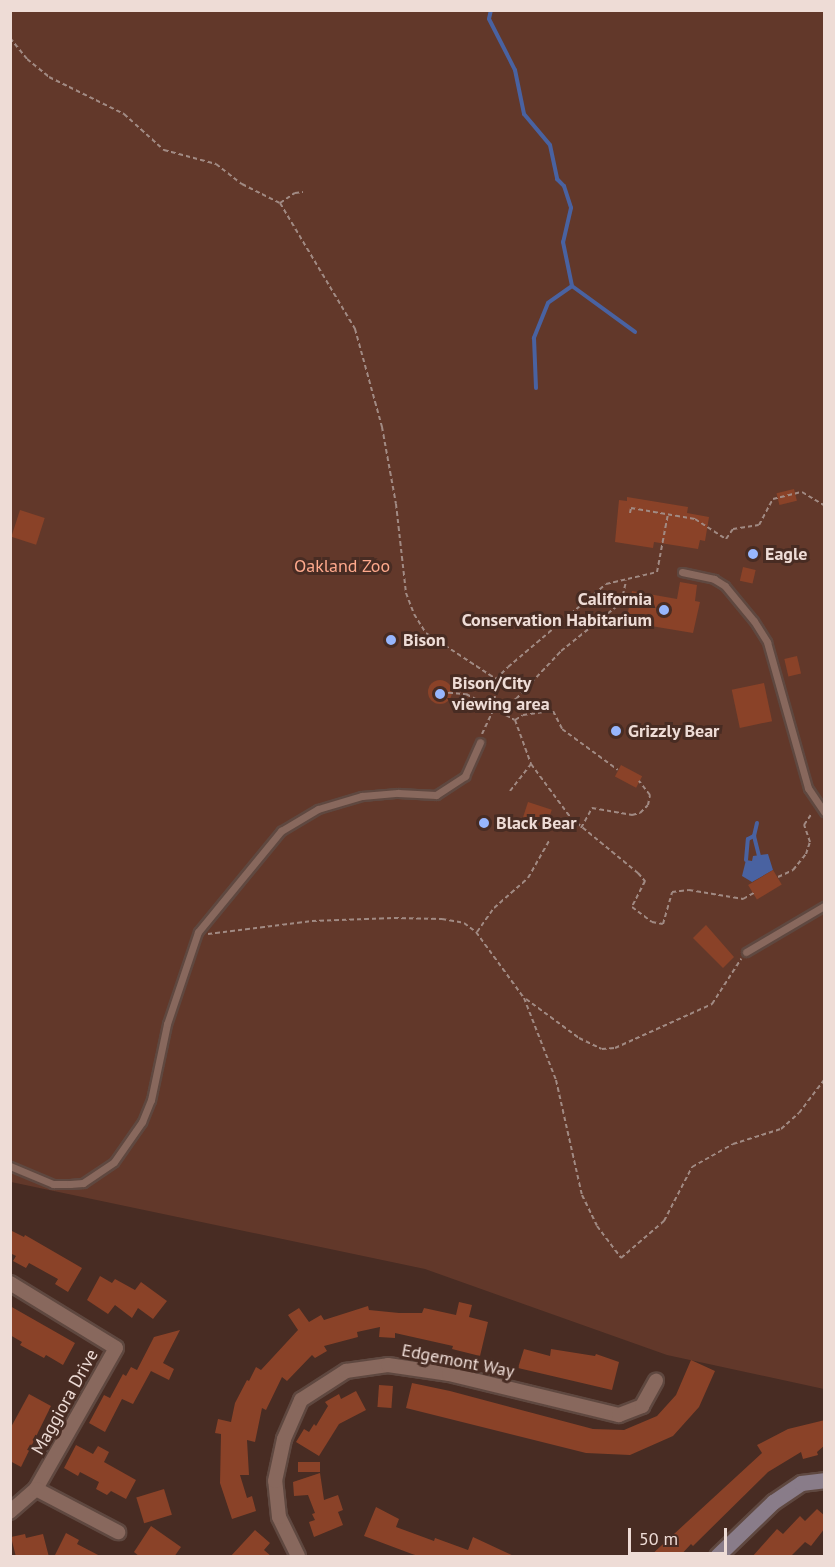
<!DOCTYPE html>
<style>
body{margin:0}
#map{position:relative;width:835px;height:1567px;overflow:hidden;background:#482c23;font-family:"PT Sans",sans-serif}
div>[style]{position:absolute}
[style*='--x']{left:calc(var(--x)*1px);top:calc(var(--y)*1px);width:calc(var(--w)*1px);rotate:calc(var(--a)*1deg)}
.green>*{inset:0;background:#62382a}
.water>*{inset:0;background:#4962a1}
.stream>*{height:4px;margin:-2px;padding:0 2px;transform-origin:2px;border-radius:2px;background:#4962a1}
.building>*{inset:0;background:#8a4228;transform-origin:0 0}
.round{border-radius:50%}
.path>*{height:2px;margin-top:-1px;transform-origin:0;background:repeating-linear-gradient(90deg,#a18a83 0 4.5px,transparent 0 7.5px)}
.roads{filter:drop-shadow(2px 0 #5f4840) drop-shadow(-2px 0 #5f4840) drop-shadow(0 2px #5f4840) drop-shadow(0 -2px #5f4840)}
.lane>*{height:7px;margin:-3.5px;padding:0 3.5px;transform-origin:3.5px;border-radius:3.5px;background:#88685d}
.street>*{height:14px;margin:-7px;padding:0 7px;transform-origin:7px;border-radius:7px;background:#88685d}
.secondary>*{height:15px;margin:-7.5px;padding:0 7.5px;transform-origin:7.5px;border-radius:7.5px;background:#897c89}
.dots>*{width:16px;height:16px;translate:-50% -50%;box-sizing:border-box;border:3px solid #482c23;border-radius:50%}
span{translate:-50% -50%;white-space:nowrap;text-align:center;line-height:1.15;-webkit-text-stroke:6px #482c23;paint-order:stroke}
.poi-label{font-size:18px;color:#eedcd6;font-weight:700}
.left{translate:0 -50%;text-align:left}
.right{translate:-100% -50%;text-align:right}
.park-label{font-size:18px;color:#fea98c}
.street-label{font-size:18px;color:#eedcd6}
.frame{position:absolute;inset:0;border:12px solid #eedcd6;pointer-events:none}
.scale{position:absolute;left:628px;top:1528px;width:99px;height:27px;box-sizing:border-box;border:3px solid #eedcd6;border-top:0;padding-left:8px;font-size:18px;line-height:21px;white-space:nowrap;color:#eedcd6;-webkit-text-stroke:4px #482c23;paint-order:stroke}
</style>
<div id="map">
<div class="green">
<div style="clip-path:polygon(10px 11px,824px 11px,824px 1389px,667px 1355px,425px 1269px,11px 1182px)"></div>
</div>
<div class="water">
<div style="clip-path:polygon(768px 854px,773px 870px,752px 882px,742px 876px,746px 860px,752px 861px,753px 856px)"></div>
</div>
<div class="stream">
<div style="--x:491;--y:10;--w:9;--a:103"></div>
<div style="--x:489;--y:19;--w:57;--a:63"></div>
<div style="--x:515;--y:70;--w:45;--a:78.4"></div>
<div style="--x:524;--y:114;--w:40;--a:50"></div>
<div style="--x:550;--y:145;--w:35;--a:78"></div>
<div style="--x:557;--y:179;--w:10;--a:45"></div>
<div style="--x:564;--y:186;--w:23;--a:72"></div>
<div style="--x:571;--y:208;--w:35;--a:103"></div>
<div style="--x:563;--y:242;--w:45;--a:78.4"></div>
<div style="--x:572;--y:286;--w:29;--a:145"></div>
<div style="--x:548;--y:303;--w:38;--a:112"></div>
<div style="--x:534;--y:338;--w:50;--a:87.7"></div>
<div style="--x:572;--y:286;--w:78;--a:36.1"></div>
<div style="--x:757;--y:823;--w:13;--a:103"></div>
<div style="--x:754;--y:836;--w:21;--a:76"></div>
<div style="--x:746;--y:860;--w:21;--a:-85"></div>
<div style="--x:748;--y:839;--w:7;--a:-27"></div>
</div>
<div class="building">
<div style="left:794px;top:489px;width:12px;height:18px;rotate:76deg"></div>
<div style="clip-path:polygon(627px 497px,688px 507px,687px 513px,709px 517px,705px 541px,700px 540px,698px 549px,654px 542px,653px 548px,615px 542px,619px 500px,627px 501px)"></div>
<div style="left:20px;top:510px;width:26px;height:28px;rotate:18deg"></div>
<div style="left:743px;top:567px;width:13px;height:14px;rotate:13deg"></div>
<div style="clip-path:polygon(680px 582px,697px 585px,695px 601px,700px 602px,693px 633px,633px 623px,634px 618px,627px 617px,632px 591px,677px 599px)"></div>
<div style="left:797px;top:656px;width:18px;height:13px;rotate:77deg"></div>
<div class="round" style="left:428px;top:680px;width:24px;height:24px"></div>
<div style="left:764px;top:683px;width:39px;height:33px;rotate:78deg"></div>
<div style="left:621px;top:765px;width:24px;height:13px;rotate:28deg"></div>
<div style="left:528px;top:802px;width:25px;height:23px;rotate:18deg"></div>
<div style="left:773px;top:870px;width:17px;height:29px;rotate:59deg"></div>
<div style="clip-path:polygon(706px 925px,734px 957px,723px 968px,693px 938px)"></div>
<div style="clip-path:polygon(10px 1230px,24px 1237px,25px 1235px,82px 1268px,68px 1292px,55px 1284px,58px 1279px,29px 1263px,26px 1268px,13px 1261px,16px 1256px,10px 1253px)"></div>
<div style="clip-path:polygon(100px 1276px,112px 1283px,115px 1279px,135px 1290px,141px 1282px,167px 1301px,153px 1319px,138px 1308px,132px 1318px,115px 1305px,108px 1314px,87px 1300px)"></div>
<div style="clip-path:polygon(459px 1302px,472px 1305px,469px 1317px,488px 1322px,480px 1356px,452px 1349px,453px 1346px,395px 1333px,395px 1338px,379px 1337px,380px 1327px,357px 1332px,358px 1337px,324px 1346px,327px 1351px,315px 1358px,312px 1355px,287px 1381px,282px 1377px,266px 1410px,262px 1408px,255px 1442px,247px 1440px,249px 1475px,240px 1475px,247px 1498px,252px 1496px,256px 1511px,232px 1519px,220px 1483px,221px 1434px,215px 1433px,218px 1419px,231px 1422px,235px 1403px,247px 1380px,249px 1381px,256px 1367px,261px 1370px,298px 1330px,288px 1315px,299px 1308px,309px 1322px,321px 1315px,324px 1320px,368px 1306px,369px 1310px,399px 1313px,422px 1313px,424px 1308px,456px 1315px)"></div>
<div style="clip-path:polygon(10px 1306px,75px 1343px,63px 1365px,46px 1355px,44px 1358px,20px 1345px,22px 1342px,10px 1335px)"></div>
<div style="clip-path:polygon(180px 1330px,163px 1363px,174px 1369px,169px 1380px,151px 1371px,133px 1404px,122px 1399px,105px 1432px,89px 1423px,104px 1395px,110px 1398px,123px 1374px,126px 1376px,131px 1367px,137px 1370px,154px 1337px)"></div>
<div style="clip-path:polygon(524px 1349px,550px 1356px,551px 1349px,595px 1356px,596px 1354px,619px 1362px,612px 1390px,518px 1368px)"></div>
<div style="clip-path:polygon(691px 1360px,715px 1371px,699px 1407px,673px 1436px,630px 1455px,586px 1453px,406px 1408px,412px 1383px,450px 1391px,593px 1429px,624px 1430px,657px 1416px,676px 1395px)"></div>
<div style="left:379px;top:1385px;width:14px;height:22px;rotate:4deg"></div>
<div style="clip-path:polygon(356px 1391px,366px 1410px,339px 1424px,319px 1456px,296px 1442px,304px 1429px,309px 1432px,314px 1424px,316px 1426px,328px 1406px,325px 1402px,339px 1394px,341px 1399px)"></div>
<div style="clip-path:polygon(29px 1394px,51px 1406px,21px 1467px,10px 1461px,10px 1429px)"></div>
<div style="clip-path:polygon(825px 1420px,825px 1445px,817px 1452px,818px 1455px,803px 1459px,801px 1452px,768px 1472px,693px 1546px,691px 1544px,679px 1557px,649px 1557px,762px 1453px,757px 1445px,788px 1429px)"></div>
<div style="clip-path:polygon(76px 1445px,93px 1454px,98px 1446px,109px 1452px,104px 1462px,136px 1480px,126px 1499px,111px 1491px,107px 1495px,96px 1489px,99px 1482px,80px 1472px,78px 1476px,64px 1468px)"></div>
<div style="left:320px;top:1462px;width:10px;height:22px;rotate:90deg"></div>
<div style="clip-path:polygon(320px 1473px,324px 1500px,338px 1495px,343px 1510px,338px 1512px,343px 1525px,314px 1537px,309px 1522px,315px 1520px,312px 1514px,315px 1513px,308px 1495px,294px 1496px,293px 1482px)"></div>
<div style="left:164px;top:1489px;width:27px;height:29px;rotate:73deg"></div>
<div style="clip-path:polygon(376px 1507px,399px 1519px,396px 1527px,434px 1541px,435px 1538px,468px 1550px,473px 1537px,516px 1557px,422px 1557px,412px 1554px,364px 1536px)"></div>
<div style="clip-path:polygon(817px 1509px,825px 1516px,825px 1528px,811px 1546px,805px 1542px,790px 1557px,752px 1557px,777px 1529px,783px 1534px,800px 1516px,805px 1521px)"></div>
<div style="clip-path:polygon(151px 1526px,181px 1547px,174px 1557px,140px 1557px,134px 1552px)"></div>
<div style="clip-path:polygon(255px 1530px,270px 1543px,264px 1550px,272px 1557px,230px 1557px)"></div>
<div style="clip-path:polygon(66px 1533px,79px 1540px,77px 1544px,102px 1557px,54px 1557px)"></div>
<div style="clip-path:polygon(25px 1534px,26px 1538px,43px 1534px,49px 1557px,16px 1557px,11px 1537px)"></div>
</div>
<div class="path">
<div style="--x:10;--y:38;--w:27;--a:51"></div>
<div style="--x:27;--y:59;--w:28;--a:39"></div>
<div style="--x:49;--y:77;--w:84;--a:26.3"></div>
<div style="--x:124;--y:114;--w:54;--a:42"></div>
<div style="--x:164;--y:150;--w:54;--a:15.1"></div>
<div style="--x:216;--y:164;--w:33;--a:38"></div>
<div style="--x:242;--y:184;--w:42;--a:26.6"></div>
<div style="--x:280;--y:203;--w:147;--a:59.2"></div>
<div style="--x:355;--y:329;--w:102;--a:74.6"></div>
<div style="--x:382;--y:427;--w:78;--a:79.7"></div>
<div style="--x:396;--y:504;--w:90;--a:83.6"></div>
<div style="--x:406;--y:593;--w:22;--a:69"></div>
<div style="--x:414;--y:614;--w:22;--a:58"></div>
<div style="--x:426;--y:633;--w:84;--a:33.3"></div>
<div style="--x:280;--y:203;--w:18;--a:-34"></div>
<div style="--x:295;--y:193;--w:8;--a:-7"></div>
<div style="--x:630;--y:513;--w:5;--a:-79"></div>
<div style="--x:631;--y:508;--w:65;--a:9.8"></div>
<div style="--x:695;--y:519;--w:37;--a:33"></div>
<div style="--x:726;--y:539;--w:12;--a:-55"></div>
<div style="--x:733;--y:529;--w:26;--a:-9"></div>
<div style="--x:759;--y:525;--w:30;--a:-62"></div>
<div style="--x:773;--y:499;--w:30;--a:-14"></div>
<div style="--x:802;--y:492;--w:26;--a:31"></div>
<div style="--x:441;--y:692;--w:25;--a:5"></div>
<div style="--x:466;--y:694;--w:55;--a:28"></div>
<div style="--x:515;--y:720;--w:47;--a:70"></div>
<div style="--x:531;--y:764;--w:67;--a:53.5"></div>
<div style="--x:571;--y:818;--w:87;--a:39.4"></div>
<div style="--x:638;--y:873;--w:11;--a:49"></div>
<div style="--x:645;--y:881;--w:29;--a:117"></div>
<div style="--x:632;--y:907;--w:25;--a:37"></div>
<div style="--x:652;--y:922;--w:11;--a:10"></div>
<div style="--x:663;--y:924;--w:33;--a:-74"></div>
<div style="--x:672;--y:892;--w:17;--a:-7"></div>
<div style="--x:689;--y:890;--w:55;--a:9.5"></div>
<div style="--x:743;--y:899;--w:13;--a:-29"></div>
<div style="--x:494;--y:708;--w:24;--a:-22"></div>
<div style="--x:516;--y:699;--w:66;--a:-46.8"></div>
<div style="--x:561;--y:651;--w:77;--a:-38.7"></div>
<div style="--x:621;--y:603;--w:23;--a:-77"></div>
<div style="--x:515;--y:720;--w:9;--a:-32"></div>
<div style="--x:523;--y:715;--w:30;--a:-8"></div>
<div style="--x:553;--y:711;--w:20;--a:63"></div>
<div style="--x:562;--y:729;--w:69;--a:36.2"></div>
<div style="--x:482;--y:734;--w:29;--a:-65"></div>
<div style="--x:494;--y:708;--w:29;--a:-86"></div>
<div style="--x:496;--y:679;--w:17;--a:-45"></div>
<div style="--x:508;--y:667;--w:128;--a:-40.3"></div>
<div style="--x:606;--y:584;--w:52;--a:-13.2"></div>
<div style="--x:657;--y:572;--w:59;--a:-79.3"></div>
<div style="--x:510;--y:791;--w:34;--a:-52"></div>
<div style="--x:581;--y:828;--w:23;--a:-61"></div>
<div style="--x:592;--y:808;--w:41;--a:9.9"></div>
<div style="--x:632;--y:815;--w:8;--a:-14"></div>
<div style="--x:640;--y:813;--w:11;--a:-45"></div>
<div style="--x:648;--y:805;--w:10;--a:-79"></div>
<div style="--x:650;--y:795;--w:18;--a:-128"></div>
<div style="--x:778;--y:877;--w:17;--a:-25"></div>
<div style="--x:793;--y:870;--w:21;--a:-51"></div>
<div style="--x:806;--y:854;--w:13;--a:-72"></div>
<div style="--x:810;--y:842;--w:18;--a:-109"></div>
<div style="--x:804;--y:825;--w:14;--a:-56"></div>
<div style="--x:477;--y:932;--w:29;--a:-55"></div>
<div style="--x:494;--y:908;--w:45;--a:-41.4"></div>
<div style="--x:528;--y:878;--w:43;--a:-60.4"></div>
<div style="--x:208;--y:934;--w:105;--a:-7.1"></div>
<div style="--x:312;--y:921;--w:82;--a:-2.1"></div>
<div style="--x:394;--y:918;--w:48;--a:1.2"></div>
<div style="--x:442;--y:919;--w:22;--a:10"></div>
<div style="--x:464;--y:923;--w:15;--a:37"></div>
<div style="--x:476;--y:932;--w:82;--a:54"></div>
<div style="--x:524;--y:998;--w:88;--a:68.7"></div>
<div style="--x:556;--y:1080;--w:118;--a:77.3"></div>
<div style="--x:582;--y:1195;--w:34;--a:64"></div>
<div style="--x:597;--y:1226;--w:40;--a:53"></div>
<div style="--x:621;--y:1258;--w:57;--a:-40.7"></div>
<div style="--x:664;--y:1221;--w:61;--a:-62.6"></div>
<div style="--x:692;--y:1167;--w:47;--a:-29.3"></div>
<div style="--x:733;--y:1144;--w:50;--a:-17.4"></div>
<div style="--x:781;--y:1129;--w:24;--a:-42"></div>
<div style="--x:799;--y:1113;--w:41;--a:-52.9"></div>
<div style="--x:526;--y:999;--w:66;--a:36.3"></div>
<div style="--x:579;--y:1038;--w:25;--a:26"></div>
<div style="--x:602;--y:1049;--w:13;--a:-4"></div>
<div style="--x:615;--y:1048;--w:107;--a:-24.4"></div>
<div style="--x:712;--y:1004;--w:54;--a:-57.2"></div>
</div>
<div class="roads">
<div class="lane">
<div style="--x:682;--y:572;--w:33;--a:12"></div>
<div style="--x:714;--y:579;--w:13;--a:32"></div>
<div style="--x:725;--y:586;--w:45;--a:50.4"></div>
<div style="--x:754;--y:621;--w:25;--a:58"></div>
<div style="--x:767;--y:642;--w:152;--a:74.3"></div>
<div style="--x:808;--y:788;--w:29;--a:56"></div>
<div style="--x:746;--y:952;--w:91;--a:-30.5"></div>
<div style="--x:10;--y:1166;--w:47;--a:22.7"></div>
<div style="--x:53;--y:1184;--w:17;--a:0"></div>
<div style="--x:70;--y:1184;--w:13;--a:-4"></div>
<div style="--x:83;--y:1183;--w:37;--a:-34"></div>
<div style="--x:114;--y:1162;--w:49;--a:-55"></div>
<div style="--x:142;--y:1122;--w:24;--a:-68"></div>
<div style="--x:151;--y:1100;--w:78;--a:-78.1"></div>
<div style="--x:167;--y:1024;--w:97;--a:-71.4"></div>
<div style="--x:198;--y:932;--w:131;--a:-50.6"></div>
<div style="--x:281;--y:831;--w:43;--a:-30.7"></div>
<div style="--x:318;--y:809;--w:46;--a:-16.5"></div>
<div style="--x:362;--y:796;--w:36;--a:-5"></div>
<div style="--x:398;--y:793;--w:38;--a:3"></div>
<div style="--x:436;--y:795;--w:35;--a:-33"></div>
<div style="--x:465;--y:776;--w:37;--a:-66"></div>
</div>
<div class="street">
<div style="--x:10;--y:1283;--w:124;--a:31.5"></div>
<div style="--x:116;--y:1348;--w:162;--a:119.6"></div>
<div style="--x:36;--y:1489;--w:35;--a:139"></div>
<div style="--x:36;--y:1489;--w:93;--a:27.7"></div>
<div style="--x:298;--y:1556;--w:43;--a:-116"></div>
<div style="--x:279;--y:1517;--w:36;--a:-96"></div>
<div style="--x:275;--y:1481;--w:43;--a:-77.9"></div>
<div style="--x:284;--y:1439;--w:43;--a:-66.4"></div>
<div style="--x:301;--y:1400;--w:54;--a:-32.8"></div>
<div style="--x:346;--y:1371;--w:42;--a:-8.1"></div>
<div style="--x:388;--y:1365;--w:62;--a:8.4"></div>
<div style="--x:449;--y:1374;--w:175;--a:13.6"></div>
<div style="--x:619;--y:1415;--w:25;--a:-21"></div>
<div style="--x:642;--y:1406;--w:29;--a:-61"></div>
</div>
<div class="secondary">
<div style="--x:717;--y:1556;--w:78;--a:-44"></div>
<div style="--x:773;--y:1502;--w:34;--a:-34"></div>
<div style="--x:801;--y:1483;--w:23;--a:-7"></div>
</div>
</div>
<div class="dots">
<div style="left:753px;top:554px;background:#97b6fd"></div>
<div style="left:664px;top:610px;background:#97b6fd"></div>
<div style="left:391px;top:640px;background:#97b6fd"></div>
<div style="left:440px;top:694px;background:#97b6fd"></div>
<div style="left:616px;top:731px;background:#97b6fd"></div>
<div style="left:484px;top:823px;background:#97b6fd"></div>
</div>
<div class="poi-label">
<span class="left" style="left:765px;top:554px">Eagle</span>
<span class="right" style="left:652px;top:610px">California<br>Conservation Habitarium</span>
<span class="left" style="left:403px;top:640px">Bison</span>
<span class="left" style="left:452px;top:694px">Bison/City<br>viewing area</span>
<span class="left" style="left:628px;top:731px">Grizzly Bear</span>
<span class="left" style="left:496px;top:823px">Black Bear</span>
</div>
<div class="park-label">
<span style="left:342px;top:566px">Oakland Zoo</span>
</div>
<div class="street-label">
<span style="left:458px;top:1361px;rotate:11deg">Edgemont Way</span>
<span style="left:65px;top:1402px;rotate:-61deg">Maggiora Drive</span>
</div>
<div class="frame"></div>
<div class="scale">50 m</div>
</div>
